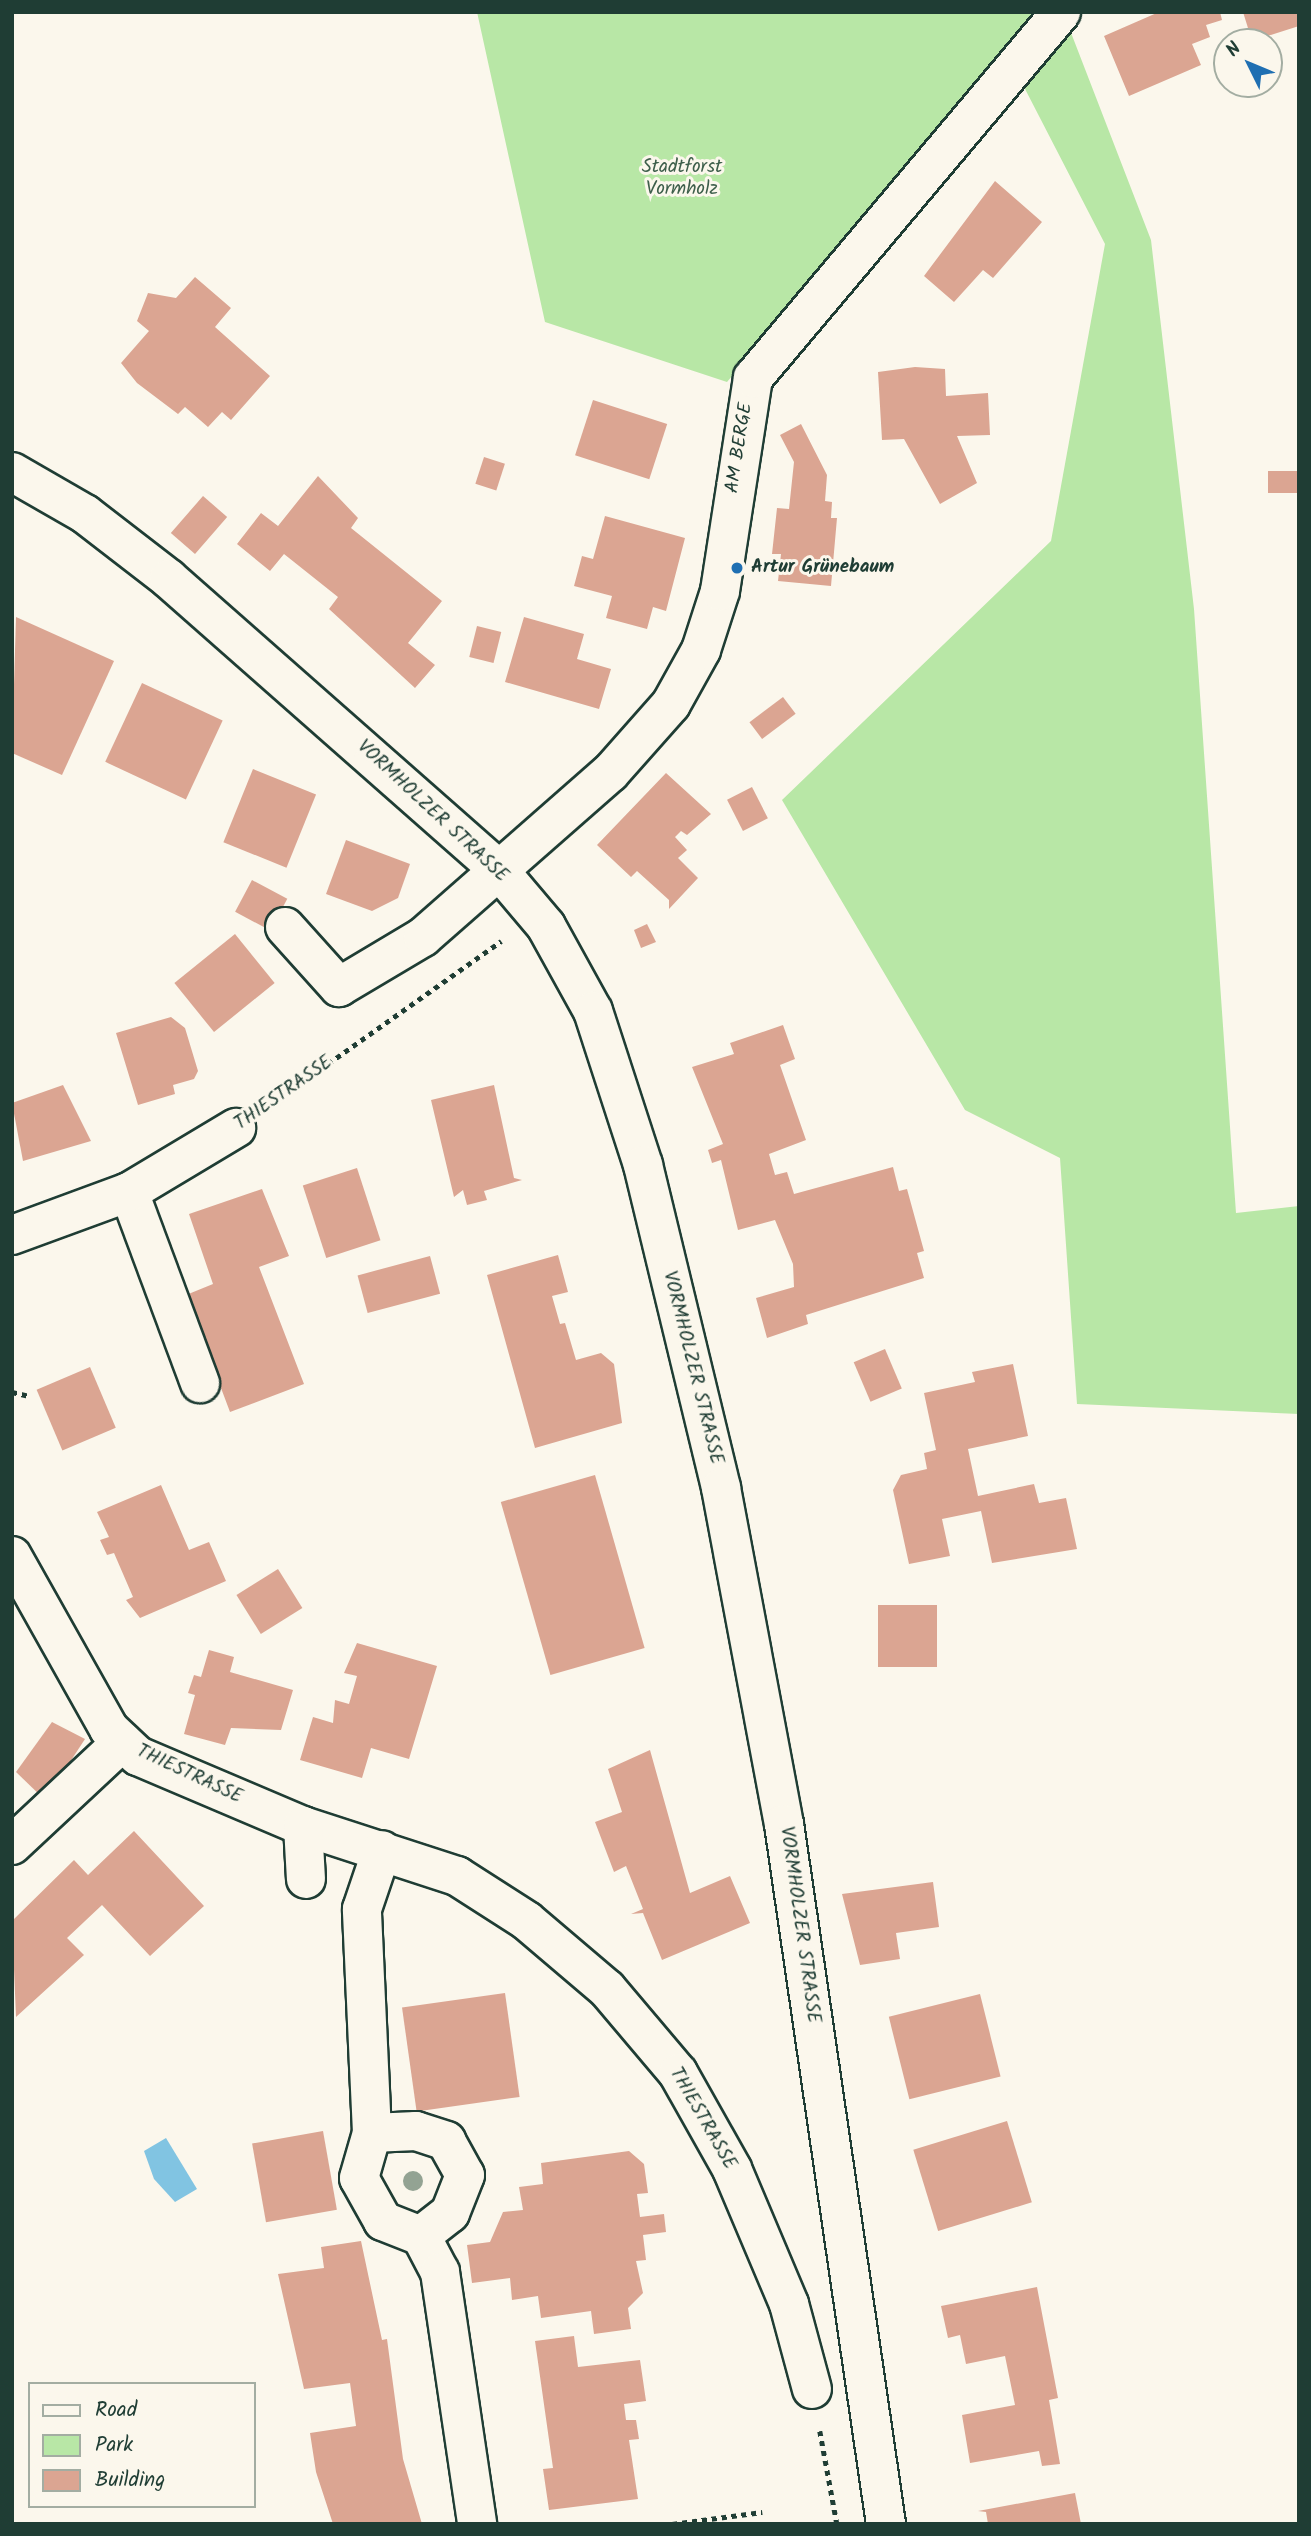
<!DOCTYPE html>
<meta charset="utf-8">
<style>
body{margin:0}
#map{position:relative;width:1311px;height:2536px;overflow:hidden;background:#fbf7ec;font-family:Kalam,sans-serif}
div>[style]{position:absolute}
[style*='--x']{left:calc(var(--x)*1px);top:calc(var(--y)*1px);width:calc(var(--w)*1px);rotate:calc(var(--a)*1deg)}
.green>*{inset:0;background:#b8e7a6}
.water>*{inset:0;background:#81c4e2}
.building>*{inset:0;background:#dba592;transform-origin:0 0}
.path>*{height:4.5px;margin-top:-2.25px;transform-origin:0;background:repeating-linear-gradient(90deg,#1f3d34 0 5px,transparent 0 10px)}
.roads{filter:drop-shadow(2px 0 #1f3d34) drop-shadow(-2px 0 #1f3d34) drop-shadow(0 2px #1f3d34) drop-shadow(0 -2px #1f3d34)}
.minor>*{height:38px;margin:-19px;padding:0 19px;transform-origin:19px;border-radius:19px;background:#fbf7ec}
.major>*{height:38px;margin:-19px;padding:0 19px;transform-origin:19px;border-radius:19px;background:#fbf7ec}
.trees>*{width:20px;height:20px;margin:-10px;border-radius:50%;background:#93a393}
.dots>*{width:19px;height:19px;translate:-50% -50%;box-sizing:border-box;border:4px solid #fbf7ec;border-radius:50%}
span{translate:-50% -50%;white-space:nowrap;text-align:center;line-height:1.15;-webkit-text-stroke:6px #fbf7ec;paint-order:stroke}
.park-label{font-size:19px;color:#3e5f4b}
.street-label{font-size:19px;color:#1f3d34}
.poi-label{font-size:19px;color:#1f3d34;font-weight:700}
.left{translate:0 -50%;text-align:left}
.frame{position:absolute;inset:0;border:14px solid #1f3d34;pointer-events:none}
.legend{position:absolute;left:28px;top:2382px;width:228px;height:126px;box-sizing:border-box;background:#fbf7ec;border:2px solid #a3ada2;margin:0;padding:9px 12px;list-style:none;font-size:21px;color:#1f3d34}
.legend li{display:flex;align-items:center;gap:14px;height:35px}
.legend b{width:35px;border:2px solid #a3ada2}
.north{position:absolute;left:1213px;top:28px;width:70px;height:70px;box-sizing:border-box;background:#fbf7ec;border:2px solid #a3ada2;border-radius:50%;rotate:313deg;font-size:19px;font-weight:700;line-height:28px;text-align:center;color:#1f3d34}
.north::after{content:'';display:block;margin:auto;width:24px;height:32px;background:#1f6fb2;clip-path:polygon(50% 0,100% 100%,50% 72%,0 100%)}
</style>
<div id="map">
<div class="green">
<div style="clip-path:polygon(477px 12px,1063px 12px,1151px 240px,1194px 609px,1236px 1213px,1299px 1206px,1299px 1414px,1077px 1404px,1060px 1158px,965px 1110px,782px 800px,1051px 541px,1105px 244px,1006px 52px,727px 382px,545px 322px)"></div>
</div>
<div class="water">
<div style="clip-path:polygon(166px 2138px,197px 2189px,175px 2202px,154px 2179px,144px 2151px)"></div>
</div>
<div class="building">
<div style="clip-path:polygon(1159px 12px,1220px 12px,1222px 20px,1206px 25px,1210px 37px,1192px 44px,1201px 65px,1129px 96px,1104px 36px)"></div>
<div style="clip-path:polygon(1243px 12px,1299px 12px,1299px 26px,1252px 41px)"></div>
<div style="clip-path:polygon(995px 181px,1042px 222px,993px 278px,983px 270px,954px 302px,924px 276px)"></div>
<div style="clip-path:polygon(195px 277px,231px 308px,215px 327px,270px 376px,231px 420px,222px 412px,208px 427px,185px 407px,178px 414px,137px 383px,121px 363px,149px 331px,137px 321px,148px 293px,176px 298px)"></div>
<div style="clip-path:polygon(915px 367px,945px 369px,946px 396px,988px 393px,990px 435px,957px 436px,977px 483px,940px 504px,904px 439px,882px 440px,878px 372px)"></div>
<div style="left:593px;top:400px;width:78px;height:58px;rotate:18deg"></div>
<div style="clip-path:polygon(801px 424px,827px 475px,825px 501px,832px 502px,831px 518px,837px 518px,831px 586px,778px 581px,781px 554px,772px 554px,777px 508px,789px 509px,794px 462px,780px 435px)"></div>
<div style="left:484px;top:457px;width:22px;height:28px;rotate:18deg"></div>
<div style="left:1268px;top:471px;width:31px;height:22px"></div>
<div style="clip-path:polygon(318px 476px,358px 518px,351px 528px,442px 601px,408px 643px,435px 665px,415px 688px,329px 609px,338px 597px,284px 554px,270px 571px,237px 544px,261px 513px,278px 526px)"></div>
<div style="left:203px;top:496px;width:32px;height:49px;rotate:41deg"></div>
<div style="clip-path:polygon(605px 516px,685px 538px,666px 611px,653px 607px,647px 629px,606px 618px,612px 596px,574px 586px,582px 556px,593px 559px)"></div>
<div style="clip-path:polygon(16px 617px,114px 661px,62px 775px,12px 753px)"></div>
<div style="clip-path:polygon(524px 617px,584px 634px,577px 659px,611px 669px,599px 709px,505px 682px)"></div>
<div style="left:477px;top:626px;width:25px;height:32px;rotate:14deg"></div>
<div style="left:142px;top:683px;width:89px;height:87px;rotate:25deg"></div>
<div style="left:783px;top:697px;width:21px;height:42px;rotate:53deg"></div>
<div style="left:253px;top:769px;width:68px;height:79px;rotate:22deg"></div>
<div style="clip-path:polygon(666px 773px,711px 814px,687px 835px,681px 831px,675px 837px,687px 850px,678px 858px,698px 878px,669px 909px,669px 900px,637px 871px,631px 877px,597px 845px)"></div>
<div style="left:752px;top:787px;width:35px;height:28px;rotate:63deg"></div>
<div style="clip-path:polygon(346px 840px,410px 864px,398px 898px,372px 911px,326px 894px)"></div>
<div style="left:252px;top:880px;width:40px;height:36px;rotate:28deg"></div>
<div style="clip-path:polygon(647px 924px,656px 942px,641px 948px,634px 930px)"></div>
<div style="left:235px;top:934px;width:63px;height:78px;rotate:51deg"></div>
<div style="clip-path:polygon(171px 1017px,185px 1028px,198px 1071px,194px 1079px,173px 1085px,175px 1094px,138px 1105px,116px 1033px)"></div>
<div style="clip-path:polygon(783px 1025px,795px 1059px,780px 1065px,806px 1140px,769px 1154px,775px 1175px,787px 1172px,794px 1194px,893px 1167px,899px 1191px,907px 1189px,924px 1251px,917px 1253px,924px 1278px,806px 1315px,808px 1324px,767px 1338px,756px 1298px,794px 1287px,793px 1264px,775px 1220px,738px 1230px,721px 1160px,712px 1163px,708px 1150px,723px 1144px,692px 1067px,734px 1054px,730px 1043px)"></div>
<div style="clip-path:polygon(63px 1085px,91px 1141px,23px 1161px,12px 1103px)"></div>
<div style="clip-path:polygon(494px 1085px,514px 1178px,522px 1180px,484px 1191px,487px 1200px,467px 1205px,463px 1190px,454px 1197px,431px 1100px)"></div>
<div style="left:357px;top:1168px;width:76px;height:57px;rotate:72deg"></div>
<div style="clip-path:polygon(262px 1189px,289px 1256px,259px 1267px,304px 1384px,230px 1412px,186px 1295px,213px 1284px,189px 1214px)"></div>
<div style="clip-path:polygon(558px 1255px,568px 1292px,552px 1296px,560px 1324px,565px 1323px,576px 1360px,601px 1353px,614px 1364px,622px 1423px,535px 1448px,487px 1275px)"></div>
<div style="left:430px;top:1256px;width:39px;height:75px;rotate:75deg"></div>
<div style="left:885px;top:1349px;width:43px;height:34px;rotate:67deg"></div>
<div style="clip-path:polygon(1013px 1364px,1028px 1436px,968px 1449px,978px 1496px,1034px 1484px,1039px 1503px,1066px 1498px,1077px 1549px,992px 1563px,981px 1511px,942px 1519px,950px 1556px,909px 1564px,893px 1490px,901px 1475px,927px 1469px,924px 1453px,936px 1450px,924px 1393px,975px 1382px,972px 1372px)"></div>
<div style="left:90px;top:1367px;width:66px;height:58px;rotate:67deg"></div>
<div style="left:595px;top:1475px;width:180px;height:98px;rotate:74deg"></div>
<div style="clip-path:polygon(161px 1485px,189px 1550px,209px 1542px,226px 1581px,140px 1618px,126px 1600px,133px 1597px,114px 1553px,107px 1555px,100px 1540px,109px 1537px,97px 1512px)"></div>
<div style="left:278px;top:1569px;width:46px;height:49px;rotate:58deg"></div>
<div style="left:878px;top:1605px;width:59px;height:62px"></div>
<div style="clip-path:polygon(357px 1643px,437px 1666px,409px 1759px,371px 1748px,362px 1778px,300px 1760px,313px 1717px,333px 1723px,335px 1700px,349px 1704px,357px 1676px,344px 1673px)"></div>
<div style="clip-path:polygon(209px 1650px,234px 1657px,230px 1672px,293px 1690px,281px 1730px,231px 1728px,225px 1745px,184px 1734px,195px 1695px,188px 1693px,194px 1675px,201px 1677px)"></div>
<div style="clip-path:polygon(52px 1722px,85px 1739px,45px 1800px,16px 1772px)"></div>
<div style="clip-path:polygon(650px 1750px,690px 1893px,730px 1876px,750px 1923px,662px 1960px,643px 1913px,631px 1914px,643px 1909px,626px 1866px,614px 1872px,595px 1822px,622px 1812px,608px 1769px)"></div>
<div style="clip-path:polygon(134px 1831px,204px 1906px,150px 1956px,102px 1905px,67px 1938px,84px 1955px,16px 2017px,12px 1921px,74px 1860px,88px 1875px)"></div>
<div style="clip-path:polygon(933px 1882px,939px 1927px,896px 1933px,900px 1959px,860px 1965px,842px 1894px)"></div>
<div style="left:505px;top:1993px;width:105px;height:104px;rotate:82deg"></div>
<div style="left:980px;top:1994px;width:85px;height:94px;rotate:76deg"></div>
<div style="left:1007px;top:2121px;width:85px;height:98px;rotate:73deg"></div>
<div style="left:323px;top:2131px;width:80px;height:72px;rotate:80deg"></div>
<div style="clip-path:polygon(629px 2151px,644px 2164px,648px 2193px,637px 2194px,640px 2217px,664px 2214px,666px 2232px,643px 2235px,646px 2260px,636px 2261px,643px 2293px,628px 2308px,631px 2329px,594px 2334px,591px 2311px,541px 2318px,538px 2296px,512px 2300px,510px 2278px,472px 2283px,467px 2245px,490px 2242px,503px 2212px,523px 2210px,519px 2187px,543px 2184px,541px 2163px)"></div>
<div style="clip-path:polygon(361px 2241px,382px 2340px,387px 2339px,403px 2459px,422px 2524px,333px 2524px,316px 2472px,310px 2433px,356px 2426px,350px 2383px,304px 2389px,278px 2274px,324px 2268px,321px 2247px)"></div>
<div style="clip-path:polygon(1037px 2287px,1058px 2398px,1049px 2400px,1060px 2464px,1042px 2466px,1039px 2451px,970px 2463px,962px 2415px,1015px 2405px,1005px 2356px,966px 2364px,960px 2335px,948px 2338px,941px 2306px)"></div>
<div style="clip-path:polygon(574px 2336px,578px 2367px,640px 2360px,646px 2401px,624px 2404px,626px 2420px,636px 2420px,639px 2439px,629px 2440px,638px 2499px,549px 2510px,543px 2469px,553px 2468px,535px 2341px)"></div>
<div style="clip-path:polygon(1075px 2493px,1081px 2524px,988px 2524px,986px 2512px,978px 2511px)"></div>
</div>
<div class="path">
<div style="--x:271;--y:1104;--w:282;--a:-35.3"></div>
<div style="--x:12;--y:1392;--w:18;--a:13"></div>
<div style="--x:820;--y:2431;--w:95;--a:79.6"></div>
<div style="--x:672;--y:2524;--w:91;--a:-7.6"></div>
</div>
<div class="roads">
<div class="minor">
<div style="--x:285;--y:927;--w:81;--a:48"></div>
<div style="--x:339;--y:987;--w:98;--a:-30.8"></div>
<div style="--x:423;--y:937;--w:249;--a:-41.3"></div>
<div style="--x:610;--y:773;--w:92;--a:-48.5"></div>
<div style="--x:671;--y:704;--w:62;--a:-60.9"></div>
<div style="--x:701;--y:650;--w:62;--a:-72.1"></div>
<div style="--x:720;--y:591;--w:216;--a:-81.2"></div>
<div style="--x:753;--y:378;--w:478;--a:-49.9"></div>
<div style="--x:129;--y:1192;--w:204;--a:69.6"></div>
<div style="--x:12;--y:1235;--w:125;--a:-20.2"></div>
<div style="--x:129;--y:1192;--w:125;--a:-30.9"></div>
<div style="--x:12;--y:1556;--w:198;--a:60.7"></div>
<div style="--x:109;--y:1729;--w:40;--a:43"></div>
<div style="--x:138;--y:1756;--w:179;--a:23"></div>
<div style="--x:303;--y:1826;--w:162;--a:18"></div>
<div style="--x:457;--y:1876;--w:83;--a:32.7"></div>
<div style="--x:527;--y:1921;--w:105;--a:40.4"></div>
<div style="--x:607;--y:1989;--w:110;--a:49.8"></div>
<div style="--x:678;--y:2073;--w:110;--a:60.6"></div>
<div style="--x:732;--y:2169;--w:147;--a:67.1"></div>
<div style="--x:789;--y:2304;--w:88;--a:74.9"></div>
<div style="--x:303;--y:1826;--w:53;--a:86.8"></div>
<div style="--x:12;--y:1845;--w:151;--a:-43.1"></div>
<div style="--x:372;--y:2133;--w:44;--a:-2.6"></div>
<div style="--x:416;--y:2131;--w:32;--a:18"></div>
<div style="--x:446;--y:2141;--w:39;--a:61"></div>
<div style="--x:465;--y:2175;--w:41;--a:111.5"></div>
<div style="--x:450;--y:2213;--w:37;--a:142"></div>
<div style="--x:421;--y:2236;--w:41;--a:-158.5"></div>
<div style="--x:383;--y:2221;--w:49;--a:-119.2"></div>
<div style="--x:359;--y:2178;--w:47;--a:-73.9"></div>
<div style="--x:372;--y:2133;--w:224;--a:-92.6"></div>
<div style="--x:362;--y:1909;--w:62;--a:-71.3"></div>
<div style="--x:421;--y:2236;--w:41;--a:62.2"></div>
<div style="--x:440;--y:2272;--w:255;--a:81.6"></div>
</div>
<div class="major">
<div style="--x:12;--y:472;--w:84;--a:29.9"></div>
<div style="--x:85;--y:514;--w:106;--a:37.7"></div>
<div style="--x:169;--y:579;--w:437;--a:41.4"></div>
<div style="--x:497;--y:868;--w:76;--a:49.8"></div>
<div style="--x:546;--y:926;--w:97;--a:61.1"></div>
<div style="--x:593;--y:1011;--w:162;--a:72"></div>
<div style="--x:643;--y:1165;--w:332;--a:76.4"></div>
<div style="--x:721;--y:1488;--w:342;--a:79.4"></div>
<div style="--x:784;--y:1824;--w:707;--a:81.71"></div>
</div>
</div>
<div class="trees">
<div style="left:413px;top:2181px"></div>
</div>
<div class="dots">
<div style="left:737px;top:568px;background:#1f6fb2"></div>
</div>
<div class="park-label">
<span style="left:682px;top:179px">Stadtforst<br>Vormholz</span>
</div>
<div class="street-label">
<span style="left:740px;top:448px;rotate:-81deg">AM BERGE</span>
<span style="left:432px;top:812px;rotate:43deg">VORMHOLZER STRASSE</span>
<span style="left:284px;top:1094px;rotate:-35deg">THIESTRASSE</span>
<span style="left:692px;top:1368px;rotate:76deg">VORMHOLZER STRASSE</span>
<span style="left:189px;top:1775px;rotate:25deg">THIESTRASSE</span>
<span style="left:799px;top:1925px;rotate:82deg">VORMHOLZER STRASSE</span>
<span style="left:702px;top:2119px;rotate:60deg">THIESTRASSE</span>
</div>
<div class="poi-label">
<span class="left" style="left:751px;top:568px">Artur Grünebaum</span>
</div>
<div class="frame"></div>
<ul class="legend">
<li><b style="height:9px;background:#fbf7ec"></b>Road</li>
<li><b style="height:19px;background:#b8e7a6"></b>Park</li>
<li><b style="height:19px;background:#dba592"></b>Building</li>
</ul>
<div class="north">N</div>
</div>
